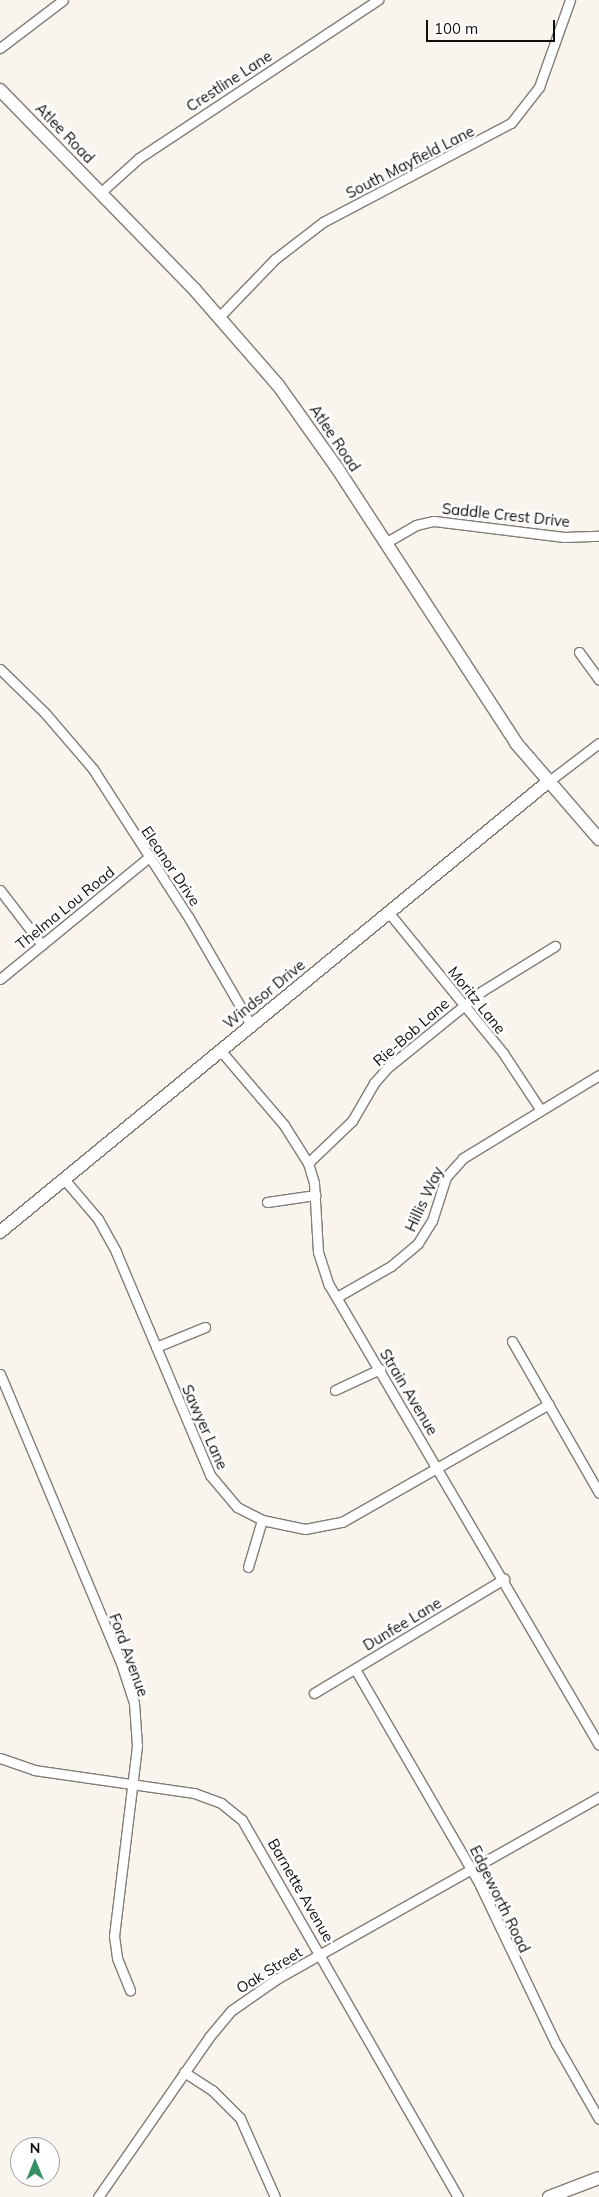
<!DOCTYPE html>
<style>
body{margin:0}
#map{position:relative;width:599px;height:2197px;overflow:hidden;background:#faf4ee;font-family:Mulish,sans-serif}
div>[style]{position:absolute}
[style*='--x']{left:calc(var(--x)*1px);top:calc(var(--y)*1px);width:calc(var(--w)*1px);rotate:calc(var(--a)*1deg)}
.roads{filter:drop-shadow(1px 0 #827c77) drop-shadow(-1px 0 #827c77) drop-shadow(0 1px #827c77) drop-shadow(0 -1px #827c77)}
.street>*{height:9px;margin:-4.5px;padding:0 4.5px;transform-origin:4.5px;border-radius:4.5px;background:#fff}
.secondary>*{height:12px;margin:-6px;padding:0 6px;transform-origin:6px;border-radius:6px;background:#fff}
span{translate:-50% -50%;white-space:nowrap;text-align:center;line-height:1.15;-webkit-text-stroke:5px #fff;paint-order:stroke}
.street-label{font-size:15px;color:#100e0c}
.north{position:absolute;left:10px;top:2137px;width:50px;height:50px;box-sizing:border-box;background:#fff;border:1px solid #9f9f9e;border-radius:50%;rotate:0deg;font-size:14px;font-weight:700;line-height:20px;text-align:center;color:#100e0c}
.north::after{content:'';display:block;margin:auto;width:18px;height:22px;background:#368f64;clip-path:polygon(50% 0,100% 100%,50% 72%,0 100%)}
.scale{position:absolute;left:426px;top:20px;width:129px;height:22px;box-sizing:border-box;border:2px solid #100e0c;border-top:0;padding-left:6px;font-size:15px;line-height:18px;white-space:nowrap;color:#100e0c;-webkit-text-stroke:4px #fff;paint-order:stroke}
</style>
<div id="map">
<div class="roads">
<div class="street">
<div style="--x:0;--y:48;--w:79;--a:-37.3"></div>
<div style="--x:100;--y:193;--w:52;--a:-41.9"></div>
<div style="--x:139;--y:158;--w:287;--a:-33.5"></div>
<div style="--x:219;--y:317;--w:81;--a:-46"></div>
<div style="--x:275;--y:259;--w:61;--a:-37.6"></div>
<div style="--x:323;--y:222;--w:212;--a:-27.8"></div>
<div style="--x:511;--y:123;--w:46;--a:-52.1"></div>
<div style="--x:539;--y:87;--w:92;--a:-70.4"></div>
<div style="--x:385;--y:543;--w:36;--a:-30"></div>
<div style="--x:416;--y:525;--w:18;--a:-13"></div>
<div style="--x:434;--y:521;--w:131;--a:7"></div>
<div style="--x:564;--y:537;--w:35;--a:-2"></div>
<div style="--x:579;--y:652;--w:34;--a:54"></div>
<div style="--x:0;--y:669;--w:63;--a:44.4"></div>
<div style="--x:45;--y:713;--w:74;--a:49.4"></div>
<div style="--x:93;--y:769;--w:177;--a:57.2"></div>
<div style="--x:189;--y:918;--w:124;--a:59.9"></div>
<div style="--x:549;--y:781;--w:63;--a:-37.2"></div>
<div style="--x:0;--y:890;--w:69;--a:52.6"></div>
<div style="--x:389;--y:913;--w:181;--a:50.8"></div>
<div style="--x:503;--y:1053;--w:67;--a:56.5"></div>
<div style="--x:0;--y:979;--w:191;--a:-39.3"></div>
<div style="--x:220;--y:1050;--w:99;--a:49.5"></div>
<div style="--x:284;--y:1125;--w:45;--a:57.7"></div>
<div style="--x:308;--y:1163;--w:21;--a:73"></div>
<div style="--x:314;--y:1183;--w:69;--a:86.7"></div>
<div style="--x:318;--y:1252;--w:35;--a:72"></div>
<div style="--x:329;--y:1285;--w:533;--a:59.59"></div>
<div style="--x:308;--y:1163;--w:61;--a:-43.7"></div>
<div style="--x:352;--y:1121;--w:44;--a:-59.9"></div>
<div style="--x:374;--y:1083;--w:20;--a:-49"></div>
<div style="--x:387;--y:1068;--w:122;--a:-39"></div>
<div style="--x:482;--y:991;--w:86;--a:-31.7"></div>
<div style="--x:64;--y:1179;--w:52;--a:49.6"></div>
<div style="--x:98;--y:1219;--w:38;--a:61"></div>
<div style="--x:116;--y:1252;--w:242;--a:67.1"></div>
<div style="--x:210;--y:1475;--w:42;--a:49.8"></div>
<div style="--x:237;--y:1507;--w:28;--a:27"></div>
<div style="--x:262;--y:1520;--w:44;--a:11.8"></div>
<div style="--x:305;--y:1529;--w:38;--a:-11"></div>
<div style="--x:342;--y:1522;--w:238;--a:-29.7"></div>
<div style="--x:267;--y:1202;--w:49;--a:-8.3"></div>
<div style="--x:337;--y:1297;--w:62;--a:-29.9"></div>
<div style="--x:391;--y:1266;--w:35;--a:-40"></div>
<div style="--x:418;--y:1243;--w:26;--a:-58"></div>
<div style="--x:432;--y:1221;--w:46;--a:-72.3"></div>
<div style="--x:446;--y:1177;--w:25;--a:-48"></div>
<div style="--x:463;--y:1158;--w:159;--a:-31.4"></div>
<div style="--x:512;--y:1341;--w:175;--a:60.2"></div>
<div style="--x:156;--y:1347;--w:53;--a:-22.2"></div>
<div style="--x:0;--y:1374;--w:313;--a:67.3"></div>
<div style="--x:121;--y:1663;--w:42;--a:72"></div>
<div style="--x:134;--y:1703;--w:43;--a:86"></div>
<div style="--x:137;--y:1746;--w:191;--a:96.9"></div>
<div style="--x:114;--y:1936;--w:22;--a:82"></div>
<div style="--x:117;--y:1958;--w:35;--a:68"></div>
<div style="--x:335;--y:1390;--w:50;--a:-25"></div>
<div style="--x:248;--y:1567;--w:49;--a:-73.4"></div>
<div style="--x:355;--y:1669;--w:250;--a:59.9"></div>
<div style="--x:480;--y:1885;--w:176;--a:64.5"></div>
<div style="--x:556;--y:2044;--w:86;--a:60.2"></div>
<div style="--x:314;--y:1693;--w:222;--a:-31"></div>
<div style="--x:0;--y:1758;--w:36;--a:19"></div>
<div style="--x:34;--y:1770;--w:162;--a:8.2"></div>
<div style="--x:194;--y:1793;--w:29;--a:20"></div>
<div style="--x:221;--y:1803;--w:27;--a:39"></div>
<div style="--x:242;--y:1820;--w:434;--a:60.2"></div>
<div style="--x:184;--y:2072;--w:33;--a:33"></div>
<div style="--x:212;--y:2090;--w:40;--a:45"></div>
<div style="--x:240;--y:2118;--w:86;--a:66.1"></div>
<div style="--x:98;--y:2197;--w:195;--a:-55.2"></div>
<div style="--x:209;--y:2037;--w:35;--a:-50"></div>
<div style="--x:232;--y:2010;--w:56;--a:-34.8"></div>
<div style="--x:278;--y:1978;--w:369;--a:-29.4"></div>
</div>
<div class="secondary">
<div style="--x:0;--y:90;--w:279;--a:45.7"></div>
<div style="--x:195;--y:290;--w:126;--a:48.9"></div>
<div style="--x:278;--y:385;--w:102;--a:54.6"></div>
<div style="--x:337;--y:468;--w:328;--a:56.9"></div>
<div style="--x:516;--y:743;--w:127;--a:49.2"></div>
<div style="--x:0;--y:1232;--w:710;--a:-39.4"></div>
<div style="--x:549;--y:2197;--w:53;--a:-20.8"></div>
</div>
</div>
<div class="street-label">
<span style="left:229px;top:81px;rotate:-33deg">Crestline Lane</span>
<span style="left:65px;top:133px;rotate:46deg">Atlee Road</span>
<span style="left:410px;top:162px;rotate:-27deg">South Mayfield Lane</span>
<span style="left:335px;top:438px;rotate:56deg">Atlee Road</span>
<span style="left:506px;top:515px;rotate:6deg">Saddle Crest Drive</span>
<span style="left:171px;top:866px;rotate:56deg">Eleanor Drive</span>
<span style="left:65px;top:908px;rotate:-39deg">Thelma Lou Road</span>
<span style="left:264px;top:994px;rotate:-39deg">Windsor Drive</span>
<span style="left:477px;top:1000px;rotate:51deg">Moritz Lane</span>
<span style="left:411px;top:1032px;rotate:-41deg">Rie-Bob Lane</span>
<span style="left:424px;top:1199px;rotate:-65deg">Hillis Way</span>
<span style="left:409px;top:1392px;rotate:59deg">Strain Avenue</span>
<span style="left:205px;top:1427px;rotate:66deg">Sawyer Lane</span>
<span style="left:402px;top:1624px;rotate:-31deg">Dunfee Lane</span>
<span style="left:129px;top:1655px;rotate:70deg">Ford Avenue</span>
<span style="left:301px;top:1890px;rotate:60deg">Barnette Avenue</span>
<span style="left:500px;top:1899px;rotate:64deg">Edgeworth Road</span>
<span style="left:269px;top:1970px;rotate:-32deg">Oak Street</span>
</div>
<div class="north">N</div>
<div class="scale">100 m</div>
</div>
